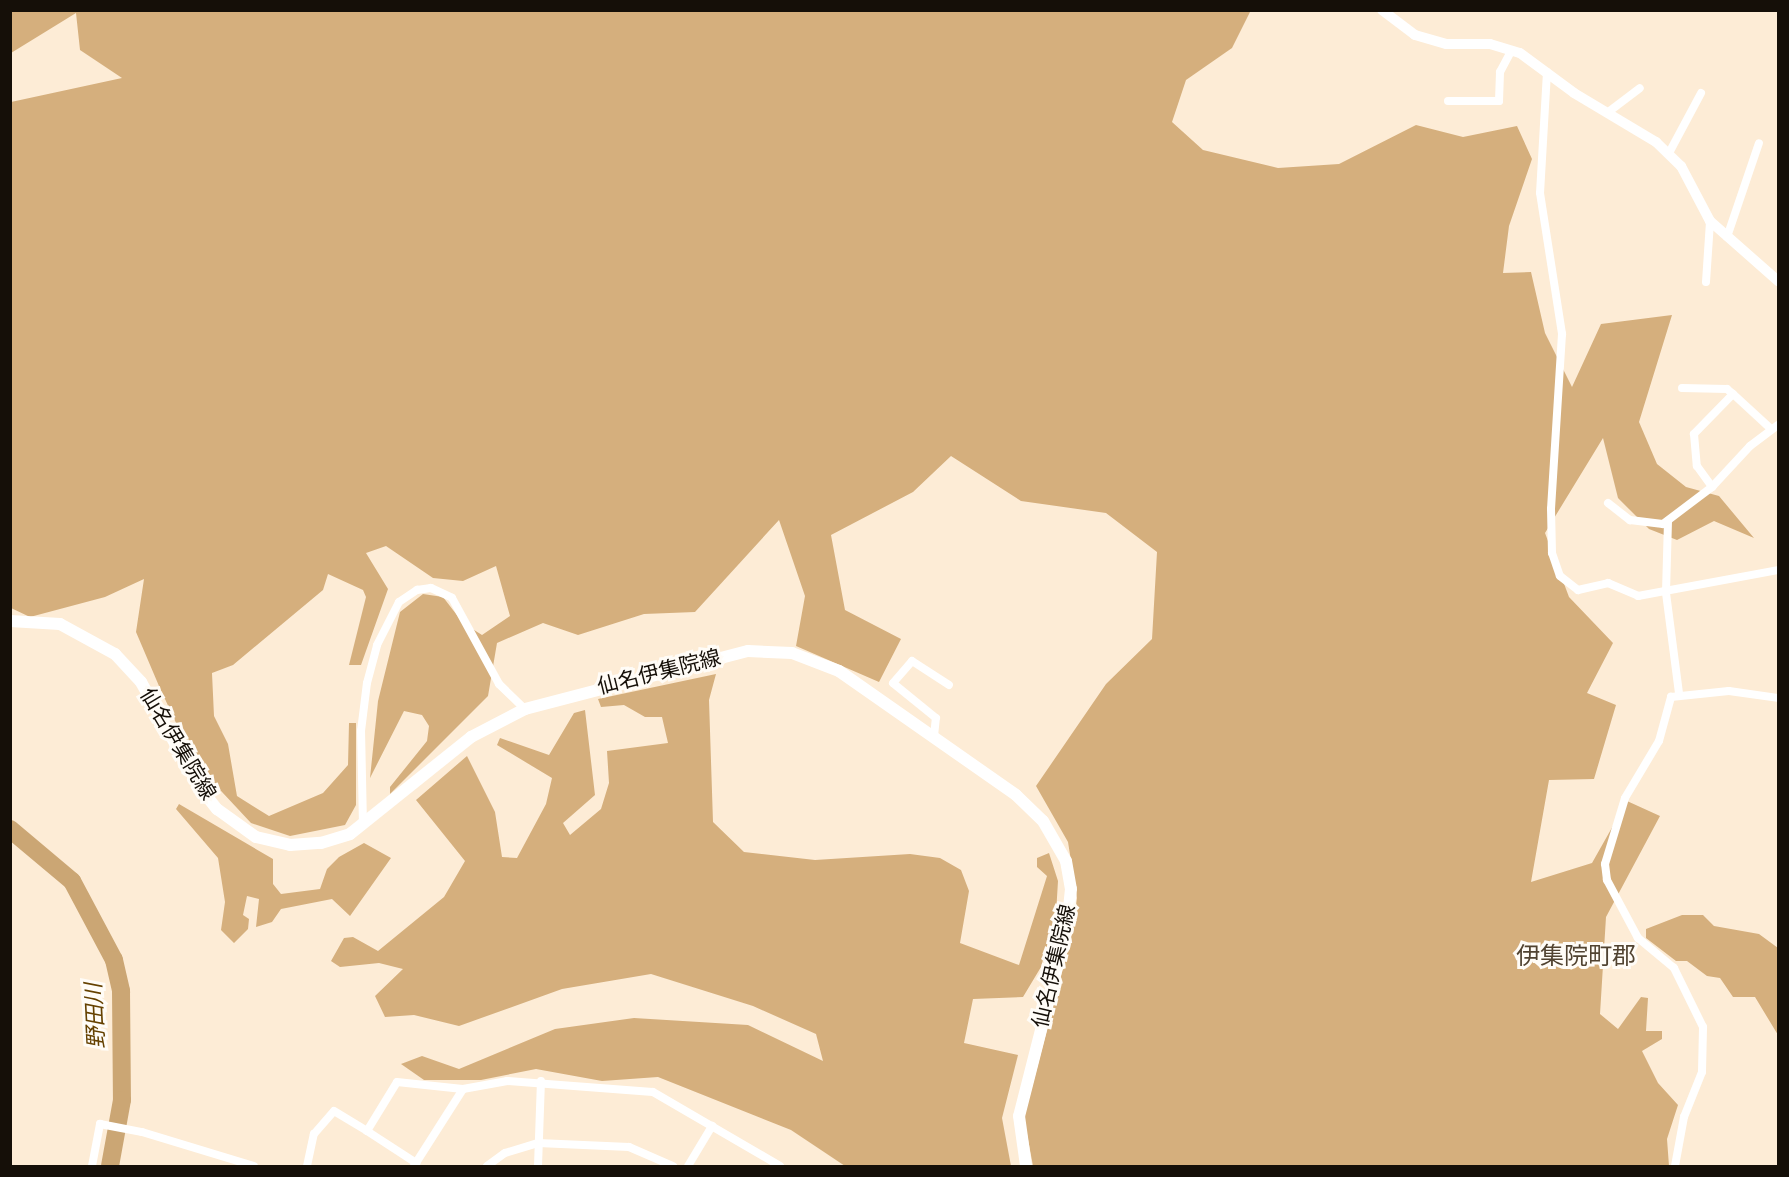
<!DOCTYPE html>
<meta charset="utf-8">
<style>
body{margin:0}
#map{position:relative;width:1789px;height:1177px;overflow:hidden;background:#fdecd6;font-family:Poppins,"Noto Sans JP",sans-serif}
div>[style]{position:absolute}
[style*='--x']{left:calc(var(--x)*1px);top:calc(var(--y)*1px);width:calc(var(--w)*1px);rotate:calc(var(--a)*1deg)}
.forest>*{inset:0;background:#d5af7d}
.river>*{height:18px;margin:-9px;padding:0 9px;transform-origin:9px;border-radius:9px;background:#cba674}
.minor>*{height:8px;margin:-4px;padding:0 4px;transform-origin:4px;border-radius:4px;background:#fff}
.tertiary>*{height:10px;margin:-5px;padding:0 5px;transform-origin:5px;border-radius:5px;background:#fff}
.secondary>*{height:12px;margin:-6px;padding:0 6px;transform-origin:6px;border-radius:6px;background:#fff}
span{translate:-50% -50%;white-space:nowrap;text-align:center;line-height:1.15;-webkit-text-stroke:6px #fffcf7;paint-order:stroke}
.street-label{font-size:21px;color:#150f08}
.water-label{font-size:22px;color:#654100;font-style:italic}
.quarter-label{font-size:24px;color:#514331}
.frame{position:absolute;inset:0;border:12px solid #150f08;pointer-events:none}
</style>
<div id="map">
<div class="forest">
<div style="clip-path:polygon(11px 10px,1251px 10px,1232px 48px,1186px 80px,1172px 122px,1203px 150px,1278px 168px,1339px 164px,1416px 125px,1463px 137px,1517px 126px,1532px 159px,1509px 226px,1503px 273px,1531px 272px,1545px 333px,1572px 387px,1601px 324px,1672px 315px,1639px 422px,1657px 464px,1686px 487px,1719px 496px,1754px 538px,1714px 521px,1677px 540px,1649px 529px,1618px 498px,1603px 438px,1545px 533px,1569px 597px,1613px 643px,1587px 693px,1616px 705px,1594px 779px,1549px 780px,1531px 882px,1592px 863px,1627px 801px,1660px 816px,1606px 917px,1600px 1014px,1618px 1029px,1641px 997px,1648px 998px,1646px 1031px,1662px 1031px,1662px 1039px,1642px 1051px,1658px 1083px,1678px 1105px,1667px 1139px,1669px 1166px,1033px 1166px,1024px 1118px,1072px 934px,1077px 898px,1068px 842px,1036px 786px,1106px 684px,1152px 639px,1157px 552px,1106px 513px,1021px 501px,951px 456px,913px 492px,831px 535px,845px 610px,901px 639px,879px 682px,796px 646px,805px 596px,779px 520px,695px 612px,644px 614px,578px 635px,543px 623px,497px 643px,488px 696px,390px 794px,390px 787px,427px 741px,429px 726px,422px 715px,404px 711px,370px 778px,378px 701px,400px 612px,423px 594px,443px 597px,463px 623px,482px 635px,510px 616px,496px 566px,463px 581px,433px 578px,386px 546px,366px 553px,388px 589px,361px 665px,349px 665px,366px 597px,363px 590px,328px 574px,323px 590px,233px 665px,212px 673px,214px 716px,228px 744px,237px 796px,269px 816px,323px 793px,348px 765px,349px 723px,356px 723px,356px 805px,345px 825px,290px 836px,251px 823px,194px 762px,159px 686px,136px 632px,144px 579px,105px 597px,30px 617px,11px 608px,11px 102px,122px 78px,80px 50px,76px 13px,11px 53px)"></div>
<div style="clip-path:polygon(716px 674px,709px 700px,713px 822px,744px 852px,815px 860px,910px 854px,940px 858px,961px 870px,969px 891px,960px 943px,1019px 965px,1047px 876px,1037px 867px,1037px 858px,1049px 853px,1058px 881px,1056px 914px,1041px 967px,1023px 997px,973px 999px,964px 1043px,1018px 1055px,1002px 1118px,1011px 1166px,845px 1166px,791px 1130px,658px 1077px,602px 1081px,536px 1069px,481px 1080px,424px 1080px,401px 1064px,422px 1056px,459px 1069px,555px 1029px,634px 1018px,748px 1025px,823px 1061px,816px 1034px,753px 1006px,651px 974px,562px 989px,459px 1026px,414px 1015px,385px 1017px,375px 996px,403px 969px,379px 963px,340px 967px,331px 961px,344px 938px,353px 937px,378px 951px,444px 897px,465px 861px,416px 800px,467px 756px,495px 812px,502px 857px,517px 858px,546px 804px,552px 778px,497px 745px,500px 738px,549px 755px,574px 713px,585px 710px,595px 795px,563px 823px,570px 835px,601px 809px,609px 783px,607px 751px,668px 743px,662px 717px,645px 717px,624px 705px,601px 707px,598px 699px)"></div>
<div style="clip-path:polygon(179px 804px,273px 859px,273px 884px,281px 894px,320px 889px,327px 869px,339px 857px,364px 843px,391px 858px,350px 916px,332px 899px,281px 909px,272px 922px,256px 927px,259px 899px,247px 896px,243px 915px,249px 919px,248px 929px,234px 943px,221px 930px,225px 902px,218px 858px,176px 809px)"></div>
<div style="clip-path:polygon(1682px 915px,1703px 915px,1714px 926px,1759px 934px,1778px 948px,1778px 1035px,1755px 997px,1733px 997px,1720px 978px,1707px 976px,1687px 961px,1676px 961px,1646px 938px,1646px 929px)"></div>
</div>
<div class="river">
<div style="--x:10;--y:829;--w:81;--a:40"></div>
<div style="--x:72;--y:881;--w:89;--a:62"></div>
<div style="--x:114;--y:960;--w:32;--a:77"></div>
<div style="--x:121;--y:991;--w:109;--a:89.5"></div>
<div style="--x:122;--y:1100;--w:67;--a:100.3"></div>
</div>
<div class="minor">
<div style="--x:1547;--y:72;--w:121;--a:93.3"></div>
<div style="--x:1540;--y:193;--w:143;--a:81.1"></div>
<div style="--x:1562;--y:334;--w:175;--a:93.6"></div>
<div style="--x:1551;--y:509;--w:44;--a:88.7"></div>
<div style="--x:1552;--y:553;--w:24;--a:71"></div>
<div style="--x:1560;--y:576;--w:23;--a:38"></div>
<div style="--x:1578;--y:590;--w:31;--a:-13"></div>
<div style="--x:1608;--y:583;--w:33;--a:23"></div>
<div style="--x:1638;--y:596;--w:142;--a:-10.5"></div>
<div style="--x:1448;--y:101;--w:51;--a:0"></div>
<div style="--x:1499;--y:101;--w:29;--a:-88"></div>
<div style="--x:1500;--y:72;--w:24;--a:-62"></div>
<div style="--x:1607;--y:113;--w:41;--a:-37.1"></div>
<div style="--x:1669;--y:153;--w:68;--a:-61.9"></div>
<div style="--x:1727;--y:237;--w:99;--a:-71.2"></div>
<div style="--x:1706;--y:282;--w:61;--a:-86.2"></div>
<div style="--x:1682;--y:388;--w:45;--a:1.3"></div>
<div style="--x:1727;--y:389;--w:8;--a:40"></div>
<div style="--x:1770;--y:428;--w:50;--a:-137.4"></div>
<div style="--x:1733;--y:394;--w:56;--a:134.3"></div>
<div style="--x:1694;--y:434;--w:32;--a:85"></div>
<div style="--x:1697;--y:466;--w:26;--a:54"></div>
<div style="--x:1712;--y:487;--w:56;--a:-47.2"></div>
<div style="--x:1750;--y:446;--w:35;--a:-37"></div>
<div style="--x:1608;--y:503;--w:28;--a:38"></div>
<div style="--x:1630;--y:520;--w:33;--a:7"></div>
<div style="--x:1663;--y:524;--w:61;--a:-37.1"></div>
<div style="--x:1668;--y:521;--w:72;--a:91.6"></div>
<div style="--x:1666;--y:593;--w:101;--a:82.6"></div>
<div style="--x:934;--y:736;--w:18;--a:-84"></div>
<div style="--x:936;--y:718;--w:55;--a:-140.9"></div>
<div style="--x:893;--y:683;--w:29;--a:-49"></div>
<div style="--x:912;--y:661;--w:44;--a:33"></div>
<div style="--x:363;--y:825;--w:94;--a:-91.2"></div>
<div style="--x:361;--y:731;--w:48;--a:-82.9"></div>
<div style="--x:367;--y:683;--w:39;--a:-75"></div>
<div style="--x:377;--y:645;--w:48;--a:-62.9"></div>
<div style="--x:399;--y:602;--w:22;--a:-34"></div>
<div style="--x:417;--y:590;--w:14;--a:-8"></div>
<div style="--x:431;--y:588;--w:23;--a:25"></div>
<div style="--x:452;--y:598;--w:98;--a:61.3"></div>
<div style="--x:499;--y:684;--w:36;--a:44"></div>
<div style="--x:367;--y:1131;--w:59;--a:33.1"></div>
<div style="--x:92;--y:1166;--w:43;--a:-79.2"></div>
<div style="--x:100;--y:1124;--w:43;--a:10.8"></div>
<div style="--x:142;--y:1132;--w:117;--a:16.9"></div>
<div style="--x:307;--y:1166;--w:33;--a:-78"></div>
<div style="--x:314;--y:1134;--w:30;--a:-49"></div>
<div style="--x:334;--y:1111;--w:39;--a:31"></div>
<div style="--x:367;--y:1131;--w:57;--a:-58.5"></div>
<div style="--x:397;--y:1082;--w:66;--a:6.1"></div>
<div style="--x:463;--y:1089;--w:45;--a:-10.3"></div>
<div style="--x:507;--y:1081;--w:146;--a:4.3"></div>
<div style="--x:653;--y:1092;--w:147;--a:30.2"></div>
<div style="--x:414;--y:1166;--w:91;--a:-57.5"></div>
<div style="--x:487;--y:1166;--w:22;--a:-36"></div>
<div style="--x:505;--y:1153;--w:34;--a:-17"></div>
<div style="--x:538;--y:1143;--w:91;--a:2.5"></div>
<div style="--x:629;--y:1147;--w:48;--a:23.4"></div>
<div style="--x:538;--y:1166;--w:85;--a:-88"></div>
<div style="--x:688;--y:1166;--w:47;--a:-59"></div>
<div style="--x:1675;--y:1166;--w:50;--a:-79.6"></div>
<div style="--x:1684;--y:1117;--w:48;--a:-68.2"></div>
<div style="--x:1702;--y:1072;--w:45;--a:-88.7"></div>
<div style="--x:1703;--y:1027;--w:66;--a:-116.2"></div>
<div style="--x:1674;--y:968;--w:47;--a:-140.2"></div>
<div style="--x:1638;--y:938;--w:66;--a:-118.1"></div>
<div style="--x:1607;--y:880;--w:16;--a:-97"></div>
<div style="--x:1605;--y:864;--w:69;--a:-73.1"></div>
<div style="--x:1625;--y:798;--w:66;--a:-59.2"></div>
<div style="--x:1659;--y:741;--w:46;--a:-74.7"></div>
<div style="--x:1671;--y:697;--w:58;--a:-5.9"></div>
<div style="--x:1729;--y:691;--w:49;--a:8.1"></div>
</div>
<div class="tertiary">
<div style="--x:1382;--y:10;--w:41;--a:37.1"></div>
<div style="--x:1415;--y:35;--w:32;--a:16"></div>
<div style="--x:1446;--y:44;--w:44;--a:0"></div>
<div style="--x:1490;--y:44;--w:31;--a:17"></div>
<div style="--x:1520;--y:53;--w:67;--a:36.5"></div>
<div style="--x:1574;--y:93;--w:96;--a:30.9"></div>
<div style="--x:1656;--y:142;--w:35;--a:44"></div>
<div style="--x:1681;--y:166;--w:62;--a:62.2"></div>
<div style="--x:1710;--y:221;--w:91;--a:41.4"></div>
</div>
<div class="secondary">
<div style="--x:10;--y:621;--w:50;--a:3.4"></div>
<div style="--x:60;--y:624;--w:63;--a:28.6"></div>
<div style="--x:115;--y:654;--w:38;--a:47"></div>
<div style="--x:141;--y:682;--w:118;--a:61"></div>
<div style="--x:198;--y:785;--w:31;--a:52"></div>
<div style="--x:217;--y:809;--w:48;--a:35.7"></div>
<div style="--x:256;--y:837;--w:35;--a:13"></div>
<div style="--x:290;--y:845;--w:31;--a:-4"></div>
<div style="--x:321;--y:843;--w:30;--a:-17"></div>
<div style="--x:350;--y:834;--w:155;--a:-38.7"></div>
<div style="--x:471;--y:737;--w:61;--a:-27.4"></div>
<div style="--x:525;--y:709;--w:230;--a:-14.6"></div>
<div style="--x:748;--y:651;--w:44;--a:2.6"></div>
<div style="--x:792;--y:653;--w:50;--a:21"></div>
<div style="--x:839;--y:671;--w:216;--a:35"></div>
<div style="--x:1016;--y:795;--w:37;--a:44"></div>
<div style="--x:1043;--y:821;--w:46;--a:60.1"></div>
<div style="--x:1066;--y:861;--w:28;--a:80"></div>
<div style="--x:1071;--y:889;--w:39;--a:96"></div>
<div style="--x:1067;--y:928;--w:194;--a:104.3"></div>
<div style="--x:1019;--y:1116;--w:50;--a:82"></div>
</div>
<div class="street-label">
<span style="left:659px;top:672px;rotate:-14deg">仙名伊集院線</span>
<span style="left:178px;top:744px;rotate:59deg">仙名伊集院線</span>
<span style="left:1054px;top:966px;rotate:-77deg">仙名伊集院線</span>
</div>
<div class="water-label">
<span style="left:95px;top:1016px;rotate:-93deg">野田川</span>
</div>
<div class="quarter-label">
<span style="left:1576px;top:956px">伊集院町郡</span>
</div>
<div class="frame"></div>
</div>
